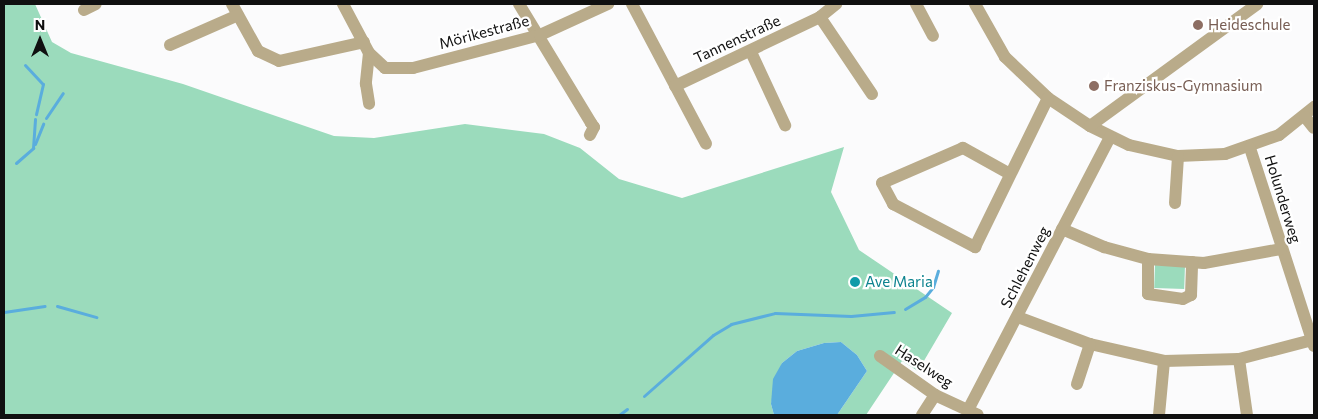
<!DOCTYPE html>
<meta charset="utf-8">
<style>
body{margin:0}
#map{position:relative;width:1318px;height:419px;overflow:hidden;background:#fbfbfc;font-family:Commissioner,sans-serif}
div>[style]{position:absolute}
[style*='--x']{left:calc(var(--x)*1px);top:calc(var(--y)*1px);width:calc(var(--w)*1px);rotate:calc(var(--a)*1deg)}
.green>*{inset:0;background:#9bdbbc;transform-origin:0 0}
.water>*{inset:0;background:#5aaddd}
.stream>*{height:3px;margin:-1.5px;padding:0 1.5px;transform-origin:1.5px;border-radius:1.5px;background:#5aaddd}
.minor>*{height:12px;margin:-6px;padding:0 6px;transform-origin:6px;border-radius:6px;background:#b9ab8a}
.dots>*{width:14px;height:14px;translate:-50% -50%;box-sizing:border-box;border:2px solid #fff;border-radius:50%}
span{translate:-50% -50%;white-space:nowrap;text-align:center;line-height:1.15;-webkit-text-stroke:4.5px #fff;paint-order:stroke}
.education-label{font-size:15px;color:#785e54}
.left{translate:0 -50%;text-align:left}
.street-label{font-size:15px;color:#101010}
.culture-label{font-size:15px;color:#0d838f}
.frame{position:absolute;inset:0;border:5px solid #101010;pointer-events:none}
.north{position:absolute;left:15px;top:15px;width:50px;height:50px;-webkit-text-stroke:4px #fff;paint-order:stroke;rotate:0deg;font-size:14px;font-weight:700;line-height:20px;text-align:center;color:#101010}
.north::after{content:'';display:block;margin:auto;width:18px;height:22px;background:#101010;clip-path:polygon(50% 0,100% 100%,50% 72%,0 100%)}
</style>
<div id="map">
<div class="green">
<div style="clip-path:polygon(4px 4px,35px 4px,52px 42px,71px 53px,183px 84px,334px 136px,374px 138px,465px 124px,544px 134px,580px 148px,619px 179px,682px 198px,844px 147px,831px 192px,859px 250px,952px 313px,918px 371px,902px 361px,866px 415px,837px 415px,867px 371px,857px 355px,841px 342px,824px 343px,797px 351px,782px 363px,771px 404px,774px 415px,4px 415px)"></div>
<div style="left:1155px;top:265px;width:30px;height:23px;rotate:2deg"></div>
</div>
<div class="water">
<div style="clip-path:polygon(841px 342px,857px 355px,867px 371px,837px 415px,774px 415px,771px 404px,773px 379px,782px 363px,797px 351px,824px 343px)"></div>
</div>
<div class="stream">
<div style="--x:25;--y:65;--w:26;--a:47"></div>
<div style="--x:43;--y:84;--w:31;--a:103"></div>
<div style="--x:46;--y:118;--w:30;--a:-56"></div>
<div style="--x:35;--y:144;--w:22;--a:-68"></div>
<div style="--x:16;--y:163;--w:23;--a:-41"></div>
<div style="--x:33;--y:148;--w:29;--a:-86"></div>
<div style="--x:57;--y:306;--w:41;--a:15.8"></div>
<div style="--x:905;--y:309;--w:23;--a:-31"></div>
<div style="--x:925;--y:297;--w:13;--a:-51"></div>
<div style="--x:933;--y:287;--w:17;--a:-73"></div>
<div style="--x:4;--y:312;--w:41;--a:-8.3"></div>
<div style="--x:644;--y:396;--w:92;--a:-41.5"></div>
<div style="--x:713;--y:335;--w:21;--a:-31"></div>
<div style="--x:731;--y:324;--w:45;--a:-14"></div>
<div style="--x:775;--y:313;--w:76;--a:2.3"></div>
<div style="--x:851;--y:316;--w:43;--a:-5.3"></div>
<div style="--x:619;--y:415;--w:10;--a:-37"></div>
</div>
<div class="minor">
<div style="--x:232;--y:4;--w:54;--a:61"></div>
<div style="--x:258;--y:51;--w:23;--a:25"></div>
<div style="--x:279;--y:61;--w:87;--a:-12.6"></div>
<div style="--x:343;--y:4;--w:55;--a:62"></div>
<div style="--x:369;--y:53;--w:31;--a:96"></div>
<div style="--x:366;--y:84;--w:20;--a:81"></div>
<div style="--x:519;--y:4;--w:139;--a:58.8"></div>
<div style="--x:591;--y:123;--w:5;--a:53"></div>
<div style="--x:594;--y:127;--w:9;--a:117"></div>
<div style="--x:632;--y:4;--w:158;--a:62.1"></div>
<div style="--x:916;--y:4;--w:36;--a:62"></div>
<div style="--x:975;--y:4;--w:61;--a:60.5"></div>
<div style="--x:1005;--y:57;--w:59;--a:43.6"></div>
<div style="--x:1048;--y:98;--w:50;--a:33.7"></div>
<div style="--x:1090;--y:126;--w:43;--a:26"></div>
<div style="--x:1129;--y:145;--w:50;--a:12.7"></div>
<div style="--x:1178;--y:156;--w:47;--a:-2.4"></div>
<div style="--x:1225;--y:154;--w:57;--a:-19.4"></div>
<div style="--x:1279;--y:135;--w:45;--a:-38.7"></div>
<div style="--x:84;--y:10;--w:13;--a:-27"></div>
<div style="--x:820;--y:17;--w:93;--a:56"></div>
<div style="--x:170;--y:45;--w:74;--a:-23.8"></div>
<div style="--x:751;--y:52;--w:81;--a:65"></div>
<div style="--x:369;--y:53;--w:22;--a:43"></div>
<div style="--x:385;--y:68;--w:28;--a:0"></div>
<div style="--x:413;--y:68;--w:131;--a:-14.6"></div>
<div style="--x:540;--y:35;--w:75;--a:-24.5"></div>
<div style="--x:675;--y:86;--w:161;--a:-25.4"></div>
<div style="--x:820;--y:17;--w:21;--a:-39"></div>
<div style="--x:1305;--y:117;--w:14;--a:51"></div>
<div style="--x:1090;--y:126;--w:207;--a:-36.1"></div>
<div style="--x:1250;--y:148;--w:208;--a:72.1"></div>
<div style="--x:1010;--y:174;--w:54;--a:-151"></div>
<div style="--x:963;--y:148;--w:88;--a:156.6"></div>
<div style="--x:882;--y:183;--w:24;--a:62"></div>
<div style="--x:893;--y:204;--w:93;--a:27.7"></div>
<div style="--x:975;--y:247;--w:166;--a:-63.9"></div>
<div style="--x:1175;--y:203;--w:47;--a:-86.3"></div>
<div style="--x:1062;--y:229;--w:46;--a:23.2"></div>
<div style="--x:1104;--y:247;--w:46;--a:15.3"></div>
<div style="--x:1148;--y:259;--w:56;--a:4.1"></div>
<div style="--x:1204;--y:263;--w:78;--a:-10.3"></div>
<div style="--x:1148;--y:259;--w:35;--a:90"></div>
<div style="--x:1148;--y:294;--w:35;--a:8"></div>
<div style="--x:1183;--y:299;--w:9;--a:-27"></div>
<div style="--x:1191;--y:295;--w:33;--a:-88"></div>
<div style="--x:1018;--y:317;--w:77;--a:20.6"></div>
<div style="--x:1090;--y:344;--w:76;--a:12.9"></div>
<div style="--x:1164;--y:361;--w:75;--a:-1.5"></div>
<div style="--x:1239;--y:359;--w:75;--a:-14.6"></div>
<div style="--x:880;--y:356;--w:67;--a:35.3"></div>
<div style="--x:935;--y:395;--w:47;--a:24.9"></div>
<div style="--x:1239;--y:359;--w:57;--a:81.9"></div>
<div style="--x:1077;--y:384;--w:42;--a:-72"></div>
<div style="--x:968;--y:410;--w:308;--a:-62.5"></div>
<div style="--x:922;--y:415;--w:24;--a:-57"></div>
<div style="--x:1159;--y:415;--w:54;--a:-84.7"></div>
</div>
<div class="dots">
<div style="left:1198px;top:25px;background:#8d6e63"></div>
<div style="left:1094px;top:86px;background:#8d6e63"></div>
<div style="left:855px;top:282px;background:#0f9aa8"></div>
</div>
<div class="education-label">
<span class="left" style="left:1208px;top:25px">Heideschule</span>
<span class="left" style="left:1104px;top:86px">Franziskus-Gymnasium</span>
</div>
<div class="street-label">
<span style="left:484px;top:32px;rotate:-15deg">Mörikestraße</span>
<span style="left:737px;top:39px;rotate:-25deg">Tannenstraße</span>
<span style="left:1283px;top:199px;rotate:73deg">Holunderweg</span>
<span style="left:1025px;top:267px;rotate:-63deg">Schlehenweg</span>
<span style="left:924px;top:366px;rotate:33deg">Haselweg</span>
</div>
<div class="culture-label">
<span class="left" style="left:865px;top:282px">Ave Maria</span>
</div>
<div class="frame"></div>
<div class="north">N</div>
</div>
